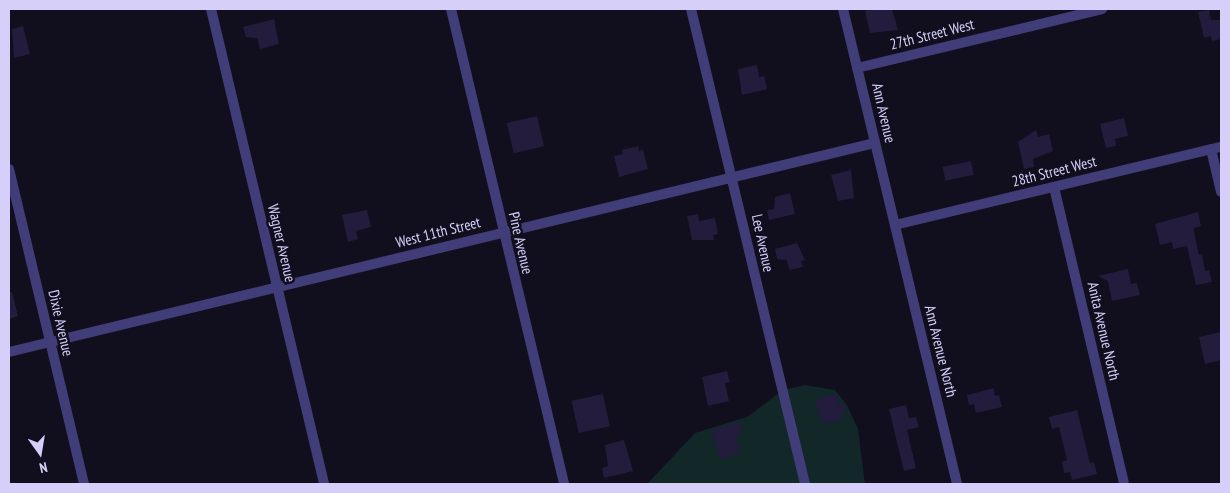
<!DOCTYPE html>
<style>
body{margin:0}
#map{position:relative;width:1230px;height:493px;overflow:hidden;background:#110e1e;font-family:"PT Sans Narrow",sans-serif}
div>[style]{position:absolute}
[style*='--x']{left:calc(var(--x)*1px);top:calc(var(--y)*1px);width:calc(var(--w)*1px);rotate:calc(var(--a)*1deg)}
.green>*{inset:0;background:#122727}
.building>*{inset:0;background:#231c3d;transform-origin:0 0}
.minor>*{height:10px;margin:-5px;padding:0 5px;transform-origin:5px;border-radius:5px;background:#413d78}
span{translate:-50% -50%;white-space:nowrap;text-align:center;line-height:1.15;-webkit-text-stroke:5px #110e1e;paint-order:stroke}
.street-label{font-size:15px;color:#d5cffa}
.frame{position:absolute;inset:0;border:10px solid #d5cffa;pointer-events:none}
.north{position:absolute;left:15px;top:428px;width:50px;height:50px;-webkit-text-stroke:4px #110e1e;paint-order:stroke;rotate:167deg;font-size:14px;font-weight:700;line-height:20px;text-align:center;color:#d5cffa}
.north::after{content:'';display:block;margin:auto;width:18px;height:22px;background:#d5cffa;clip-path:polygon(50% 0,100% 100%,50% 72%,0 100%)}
</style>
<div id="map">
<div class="green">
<div style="clip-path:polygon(805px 385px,835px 390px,847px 405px,858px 429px,865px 484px,647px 484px,695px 433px,747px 417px,783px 390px)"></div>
</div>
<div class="building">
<div style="clip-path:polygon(873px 9px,892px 9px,898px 30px,870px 33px,865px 11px)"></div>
<div style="clip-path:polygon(1209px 10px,1211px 20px,1221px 20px,1221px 39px,1212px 41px,1211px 36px,1204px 38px,1198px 12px)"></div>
<div style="clip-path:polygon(274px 19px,279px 44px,260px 49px,257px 38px,246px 37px,243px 27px)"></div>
<div style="clip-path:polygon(23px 26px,30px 54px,14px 58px,12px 29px)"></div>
<div style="clip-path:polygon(757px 65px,759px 77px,764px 76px,767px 89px,742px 95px,738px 69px)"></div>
<div style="left:537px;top:116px;width:31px;height:31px;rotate:77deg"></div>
<div style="clip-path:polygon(1124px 118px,1128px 136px,1115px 139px,1116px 146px,1106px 148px,1100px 124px)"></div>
<div style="clip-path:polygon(1036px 130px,1038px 137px,1049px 134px,1053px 151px,1033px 159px,1034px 167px,1024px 169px,1018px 142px)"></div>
<div style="clip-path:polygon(638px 146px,639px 151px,643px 150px,648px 169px,619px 177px,614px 156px,623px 154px,622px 150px)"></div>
<div style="left:971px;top:161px;width:14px;height:29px;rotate:78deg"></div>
<div style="clip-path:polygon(851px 170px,854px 198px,838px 201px,831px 175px)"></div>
<div style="clip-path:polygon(790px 193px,795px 214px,769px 220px,767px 210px,774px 209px,775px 197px)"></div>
<div style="clip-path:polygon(367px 210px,371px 227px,356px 231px,358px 239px,348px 242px,342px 215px)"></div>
<div style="clip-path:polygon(1198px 212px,1201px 226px,1194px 228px,1195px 237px,1199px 255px,1202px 254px,1205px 271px,1209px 270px,1212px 282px,1196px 285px,1187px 246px,1173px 249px,1172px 242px,1160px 245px,1155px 224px)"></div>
<div style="clip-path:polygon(698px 214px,699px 221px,715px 218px,718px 234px,713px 235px,714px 240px,692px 240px,687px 216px)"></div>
<div style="clip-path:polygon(797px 243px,805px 260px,801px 261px,803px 267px,789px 270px,787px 260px,777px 259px,775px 249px)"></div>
<div style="clip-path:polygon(1128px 269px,1131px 284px,1137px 283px,1140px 295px,1112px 301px,1108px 281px,1098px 276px)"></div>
<div style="clip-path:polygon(9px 292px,12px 292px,18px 316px,9px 319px)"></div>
<div style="clip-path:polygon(1221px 332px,1221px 360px,1205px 364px,1199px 337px)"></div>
<div style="clip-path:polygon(727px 371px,730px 382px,725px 383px,729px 401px,708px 406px,702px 377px)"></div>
<div style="clip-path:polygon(994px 388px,995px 396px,999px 395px,1002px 407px,976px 413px,974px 404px,969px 405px,967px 395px)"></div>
<div style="left:603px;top:394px;width:33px;height:32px;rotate:78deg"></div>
<div style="clip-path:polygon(836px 394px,839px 405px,844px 403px,846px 412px,841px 414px,842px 420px,823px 424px,815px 400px)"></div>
<div style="clip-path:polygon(906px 405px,909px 418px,916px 417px,919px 427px,907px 430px,916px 468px,904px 471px,889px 409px)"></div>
<div style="clip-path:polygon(1077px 410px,1090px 463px,1094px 462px,1097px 474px,1072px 480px,1070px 472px,1064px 473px,1062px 462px,1067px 460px,1059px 427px,1052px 429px,1049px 417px)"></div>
<div style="clip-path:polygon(740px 422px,742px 433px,736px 435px,739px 454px,720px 459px,711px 430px)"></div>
<div style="clip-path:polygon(624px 440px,633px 471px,604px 478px,602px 468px,608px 466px,605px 445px)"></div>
</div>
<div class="minor">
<div style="--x:211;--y:9;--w:488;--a:76.6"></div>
<div style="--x:451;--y:9;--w:488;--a:76.6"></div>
<div style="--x:691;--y:9;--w:488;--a:76.5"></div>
<div style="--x:843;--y:9;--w:488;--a:76.5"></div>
<div style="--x:857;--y:68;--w:252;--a:-13.5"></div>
<div style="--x:1211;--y:149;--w:44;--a:76.9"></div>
<div style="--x:9;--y:169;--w:324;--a:76.6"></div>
<div style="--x:1054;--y:187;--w:303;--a:76.7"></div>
<div style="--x:895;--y:225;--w:335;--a:-13.5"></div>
<div style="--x:9;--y:352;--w:891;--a:-13.57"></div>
</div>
<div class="street-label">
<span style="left:932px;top:34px;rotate:-14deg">27th Street West</span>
<span style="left:884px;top:113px;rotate:77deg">Ann Avenue</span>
<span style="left:1054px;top:171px;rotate:-14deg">28th Street West</span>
<span style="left:438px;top:232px;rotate:-14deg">West 11th Street</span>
<span style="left:282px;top:243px;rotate:77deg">Wagner Avenue</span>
<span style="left:521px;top:243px;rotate:77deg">Pine Avenue</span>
<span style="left:763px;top:243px;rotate:78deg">Lee Avenue</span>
<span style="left:61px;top:323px;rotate:77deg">Dixie Avenue</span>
<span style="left:1104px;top:331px;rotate:77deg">Anita Avenue North</span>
<span style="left:941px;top:351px;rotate:76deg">Ann Avenue North</span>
</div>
<div class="frame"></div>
<div class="north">N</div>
</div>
